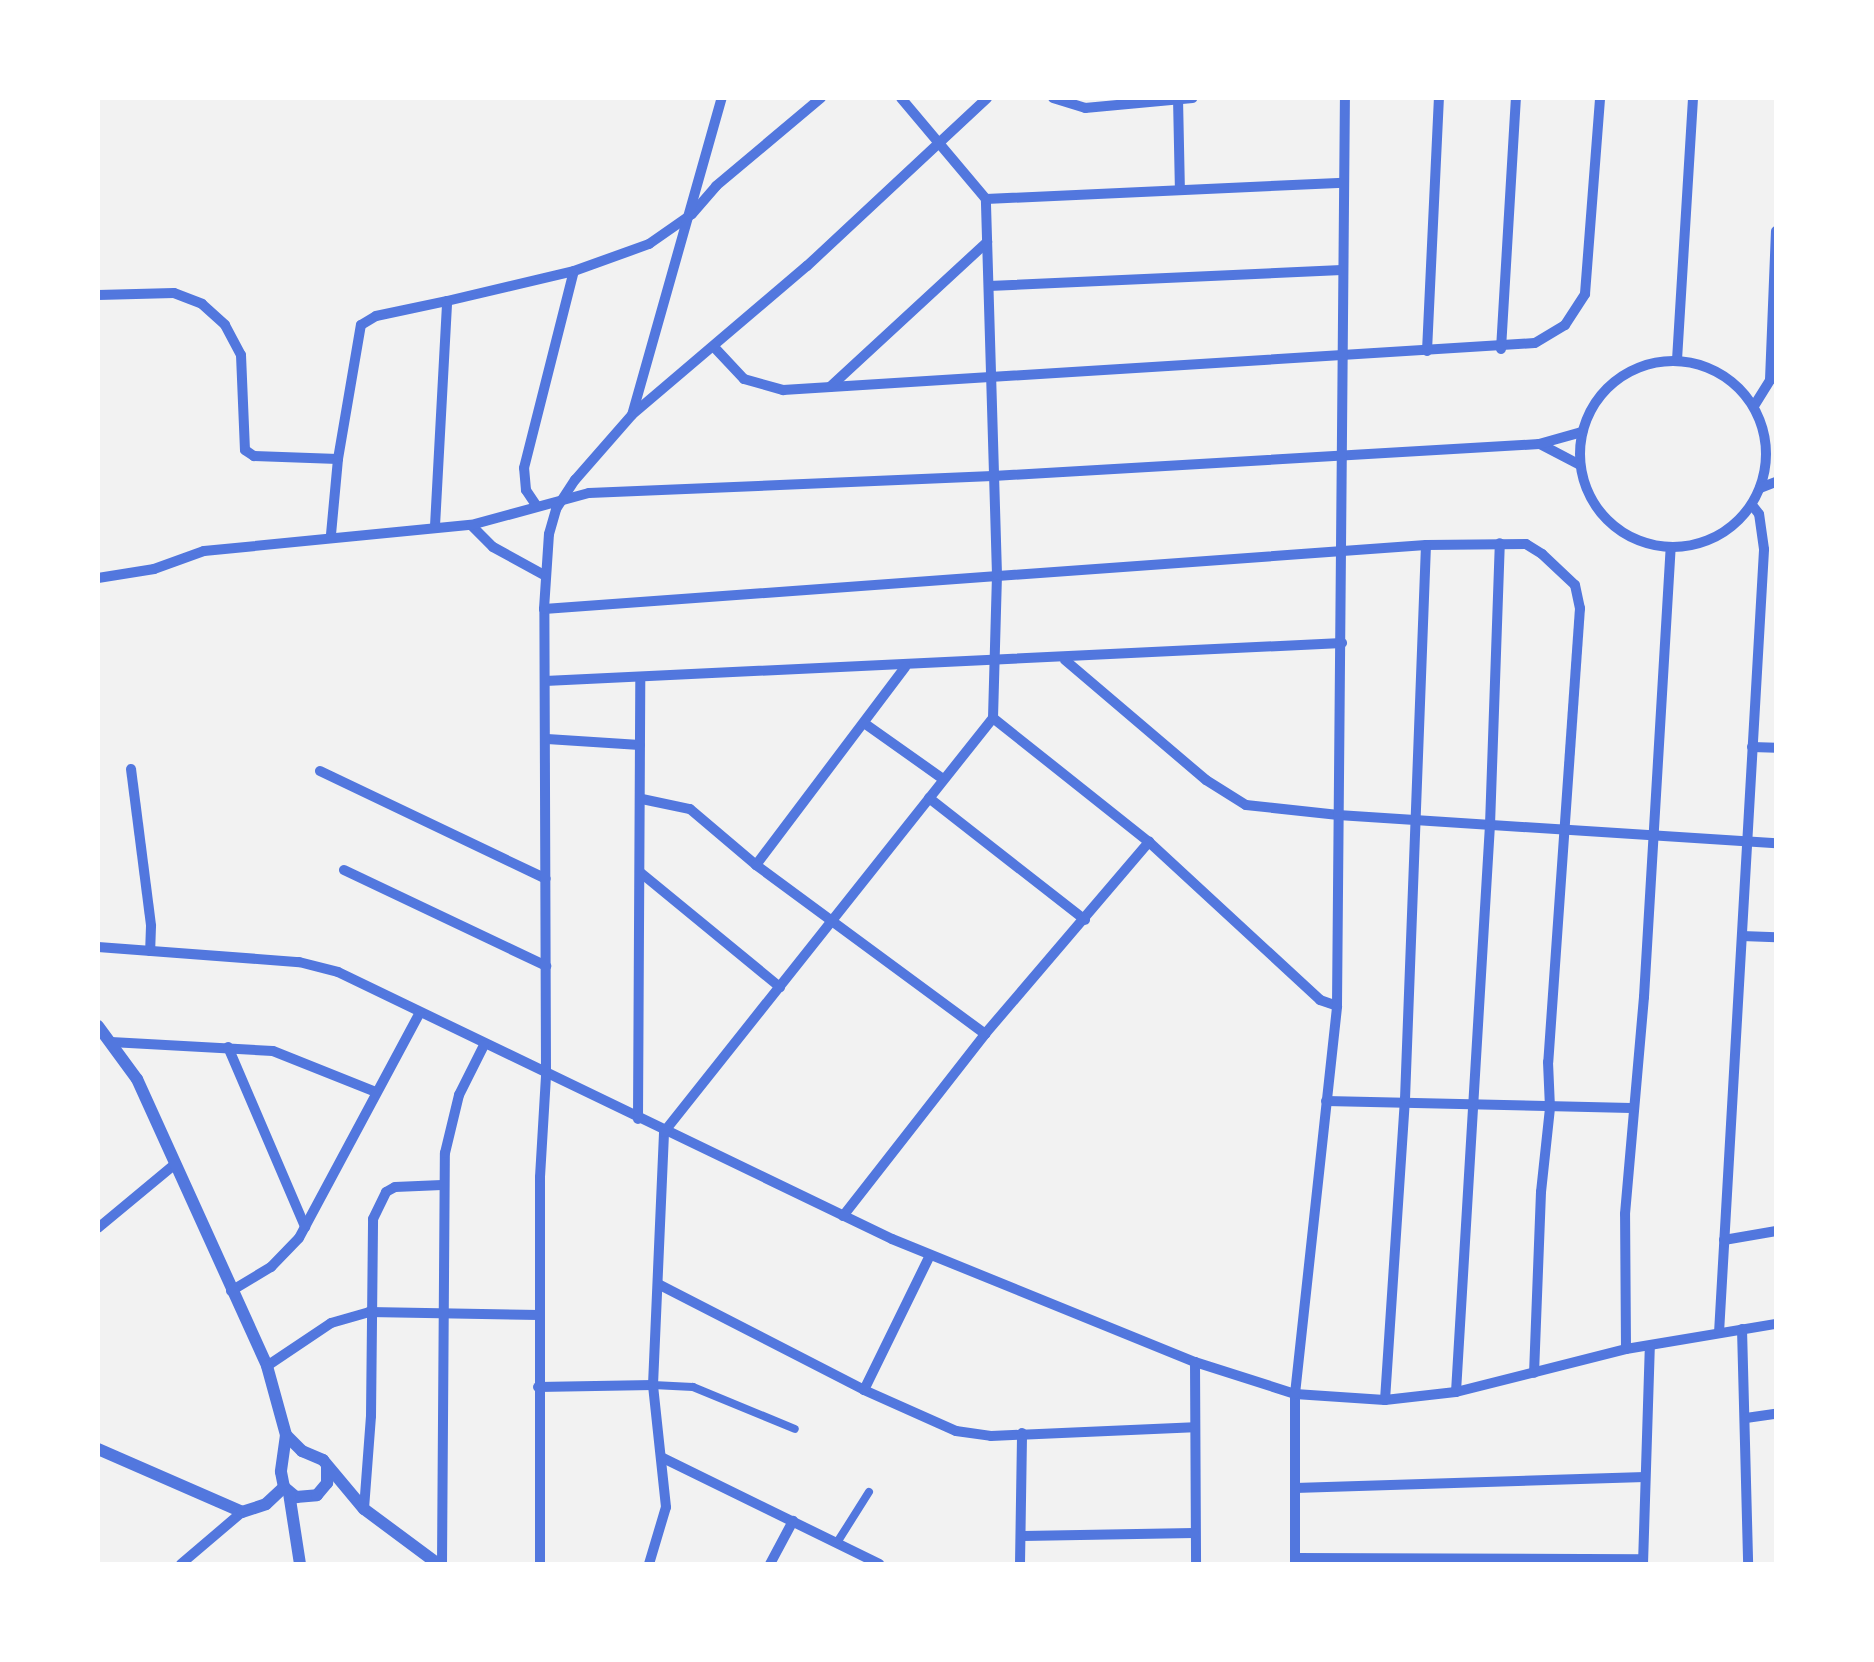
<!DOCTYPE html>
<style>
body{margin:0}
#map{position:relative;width:1874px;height:1662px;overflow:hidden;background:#f2f2f2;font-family:"PT Sans",sans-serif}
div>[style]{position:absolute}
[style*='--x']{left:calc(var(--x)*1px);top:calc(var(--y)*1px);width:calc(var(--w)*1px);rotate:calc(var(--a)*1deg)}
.pedestrian>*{height:8px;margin:-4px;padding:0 4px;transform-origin:4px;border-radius:4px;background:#5277de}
.minor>*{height:10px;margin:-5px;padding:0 5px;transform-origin:5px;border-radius:5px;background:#5277de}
.minor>.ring{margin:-5px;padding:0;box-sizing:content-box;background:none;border:10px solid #5277de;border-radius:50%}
.tertiary>*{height:12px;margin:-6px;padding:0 6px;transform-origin:6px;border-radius:6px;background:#5277de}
span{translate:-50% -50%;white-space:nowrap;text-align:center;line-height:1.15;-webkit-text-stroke:8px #fff;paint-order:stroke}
.frame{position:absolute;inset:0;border:100px solid #fff;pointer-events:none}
</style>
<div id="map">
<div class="pedestrian">
<div style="--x:653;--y:1385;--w:40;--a:2.9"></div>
<div style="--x:693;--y:1387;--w:110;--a:22.4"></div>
<div style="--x:838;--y:1541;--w:58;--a:-57.7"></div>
</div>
<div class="minor">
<div style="--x:1053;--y:98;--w:34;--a:17"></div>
<div style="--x:1085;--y:108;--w:108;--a:-5.3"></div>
<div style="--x:1178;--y:98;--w:92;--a:88.8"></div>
<div style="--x:986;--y:199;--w:358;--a:-2.6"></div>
<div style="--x:989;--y:286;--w:353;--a:-2.6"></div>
<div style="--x:98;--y:295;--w:76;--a:-1.5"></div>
<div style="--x:174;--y:293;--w:30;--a:21"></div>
<div style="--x:202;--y:304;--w:31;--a:42"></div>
<div style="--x:225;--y:325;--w:34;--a:62"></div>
<div style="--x:241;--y:355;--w:95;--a:87.6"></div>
<div style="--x:245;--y:450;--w:11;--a:34"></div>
<div style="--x:254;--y:456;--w:84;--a:2"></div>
<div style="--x:338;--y:459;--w:76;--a:95.3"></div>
<div style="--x:714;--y:347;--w:44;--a:46.8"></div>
<div style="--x:744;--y:379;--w:41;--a:15.8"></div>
<div style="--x:783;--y:390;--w:753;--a:-3.58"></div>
<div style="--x:1535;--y:343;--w:35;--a:-31"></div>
<div style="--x:1565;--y:325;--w:37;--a:-57"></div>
<div style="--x:1585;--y:294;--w:197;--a:-85.6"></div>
<div style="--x:1501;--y:349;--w:251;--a:-86.6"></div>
<div style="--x:1427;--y:351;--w:253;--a:-87.3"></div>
<div style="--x:1677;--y:360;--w:262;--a:-86.5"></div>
<div class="ring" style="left:1580px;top:361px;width:176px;height:176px"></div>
<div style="--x:830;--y:387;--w:214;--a:-42.7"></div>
<div style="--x:1754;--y:406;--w:31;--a:-58"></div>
<div style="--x:1770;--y:380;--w:149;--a:-87.7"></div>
<div style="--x:634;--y:413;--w:227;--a:-40.4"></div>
<div style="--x:807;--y:266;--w:246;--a:-43"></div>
<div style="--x:1540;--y:444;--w:45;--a:27.7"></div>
<div style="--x:338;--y:459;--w:136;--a:-80.3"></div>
<div style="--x:361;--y:325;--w:17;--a:-31"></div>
<div style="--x:376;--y:316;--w:73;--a:-11.9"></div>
<div style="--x:1760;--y:488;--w:17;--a:-21"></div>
<div style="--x:536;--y:505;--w:18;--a:-124"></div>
<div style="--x:526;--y:490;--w:22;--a:-95"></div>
<div style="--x:524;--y:468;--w:203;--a:-75.8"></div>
<div style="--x:471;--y:525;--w:31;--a:45"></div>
<div style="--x:493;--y:547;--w:60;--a:28.7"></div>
<div style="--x:435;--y:526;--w:225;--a:-86.9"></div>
<div style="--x:447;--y:301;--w:130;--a:-13.3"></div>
<div style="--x:574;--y:271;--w:80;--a:-19.8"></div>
<div style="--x:649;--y:244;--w:52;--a:-34.9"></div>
<div style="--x:692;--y:214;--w:37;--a:-49"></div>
<div style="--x:716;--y:186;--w:137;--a:-40"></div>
<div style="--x:98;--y:578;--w:57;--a:-9.1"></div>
<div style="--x:154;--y:569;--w:53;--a:-19.8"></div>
<div style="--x:204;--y:551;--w:268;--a:-5.6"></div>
<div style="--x:471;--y:525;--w:122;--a:-15.2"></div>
<div style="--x:589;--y:493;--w:404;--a:-2.4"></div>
<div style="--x:993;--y:476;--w:547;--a:-3.35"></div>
<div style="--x:1539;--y:444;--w:45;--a:-15.6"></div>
<div style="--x:544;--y:609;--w:884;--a:-4.15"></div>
<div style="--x:1426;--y:545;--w:100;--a:-0.6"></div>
<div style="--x:1526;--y:544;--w:19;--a:32"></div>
<div style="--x:1542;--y:554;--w:45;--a:43.2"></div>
<div style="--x:1575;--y:585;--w:24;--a:78"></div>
<div style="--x:1580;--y:608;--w:455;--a:94"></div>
<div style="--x:1548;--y:1062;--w:46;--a:87.5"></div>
<div style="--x:1550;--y:1108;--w:84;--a:96.1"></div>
<div style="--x:1541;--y:1192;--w:181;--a:92.2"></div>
<div style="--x:1065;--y:660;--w:185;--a:40.4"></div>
<div style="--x:1206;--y:780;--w:47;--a:32"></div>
<div style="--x:1246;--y:805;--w:93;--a:6.2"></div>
<div style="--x:1338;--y:815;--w:439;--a:3.7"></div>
<div style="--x:545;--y:681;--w:798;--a:-2.73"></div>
<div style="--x:993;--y:718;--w:199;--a:38.5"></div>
<div style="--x:1149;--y:842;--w:233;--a:42.7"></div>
<div style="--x:1320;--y:1000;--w:18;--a:19"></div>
<div style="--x:864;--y:723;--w:97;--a:35.3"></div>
<div style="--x:547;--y:739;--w:93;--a:3.7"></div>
<div style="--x:1752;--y:747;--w:24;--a:2"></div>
<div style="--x:131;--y:769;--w:158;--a:82.7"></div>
<div style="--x:151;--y:926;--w:25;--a:92"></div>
<div style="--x:320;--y:771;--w:250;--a:25.5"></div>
<div style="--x:929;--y:798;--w:198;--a:38"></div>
<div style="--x:642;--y:799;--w:49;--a:11.8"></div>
<div style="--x:690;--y:809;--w:87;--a:40.3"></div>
<div style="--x:756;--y:865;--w:248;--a:-53"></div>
<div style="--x:756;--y:865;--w:285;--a:36.4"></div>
<div style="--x:344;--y:870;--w:224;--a:25.4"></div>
<div style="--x:641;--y:873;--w:180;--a:39.4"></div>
<div style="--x:1742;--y:936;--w:34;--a:2"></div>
<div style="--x:98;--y:947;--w:202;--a:4.3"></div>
<div style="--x:299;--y:962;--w:40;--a:14.4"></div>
<div style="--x:338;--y:972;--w:615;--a:25.73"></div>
<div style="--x:892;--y:1239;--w:327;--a:22.1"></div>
<div style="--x:1195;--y:1362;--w:105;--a:17.7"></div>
<div style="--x:1295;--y:1394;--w:90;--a:3.8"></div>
<div style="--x:1385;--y:1400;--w:71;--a:-6.4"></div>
<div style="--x:1456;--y:1392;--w:175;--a:-14.2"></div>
<div style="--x:1626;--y:1349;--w:152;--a:-9.5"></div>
<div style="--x:111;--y:1042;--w:162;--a:3.2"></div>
<div style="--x:273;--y:1051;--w:111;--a:21.7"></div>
<div style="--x:228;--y:1047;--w:196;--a:66.8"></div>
<div style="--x:1326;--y:1101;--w:305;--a:1.3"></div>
<div style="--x:638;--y:1119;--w:440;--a:-89.7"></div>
<div style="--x:843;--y:1216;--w:231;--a:-52"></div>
<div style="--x:985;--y:1034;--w:253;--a:-49.5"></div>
<div style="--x:98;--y:1228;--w:100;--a:-39.7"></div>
<div style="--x:1724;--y:1240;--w:53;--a:-9.8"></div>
<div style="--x:660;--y:1285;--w:229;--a:27.2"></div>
<div style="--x:864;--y:1390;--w:101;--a:24"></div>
<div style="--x:956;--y:1431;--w:35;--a:8"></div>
<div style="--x:991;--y:1436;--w:203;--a:-2.5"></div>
<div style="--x:231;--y:1291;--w:47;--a:-31"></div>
<div style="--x:271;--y:1267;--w:40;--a:-46"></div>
<div style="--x:299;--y:1238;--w:256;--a:-61.8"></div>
<div style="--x:1742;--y:1329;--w:235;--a:88.5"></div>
<div style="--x:1719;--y:1333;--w:785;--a:-86.71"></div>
<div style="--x:1764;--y:549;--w:35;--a:-98"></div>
<div style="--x:1759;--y:514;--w:11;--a:-128"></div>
<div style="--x:1626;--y:1349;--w:135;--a:-90.4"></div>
<div style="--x:1625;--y:1214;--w:218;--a:-85"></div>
<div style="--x:1644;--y:997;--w:450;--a:-86.6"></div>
<div style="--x:1195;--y:1362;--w:202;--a:89.7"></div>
<div style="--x:267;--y:1366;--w:77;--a:-33.9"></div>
<div style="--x:331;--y:1323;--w:40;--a:-16"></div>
<div style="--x:369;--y:1312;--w:170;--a:1"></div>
<div style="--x:538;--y:1387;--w:115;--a:-1"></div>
<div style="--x:864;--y:1390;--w:150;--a:-63.9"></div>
<div style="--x:1456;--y:1392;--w:568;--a:-86.57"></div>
<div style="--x:1490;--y:825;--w:282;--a:-88"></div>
<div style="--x:1385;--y:1400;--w:302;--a:-86.2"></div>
<div style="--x:1405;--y:1099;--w:554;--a:-87.83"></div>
<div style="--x:1746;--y:1418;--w:30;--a:-8"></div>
<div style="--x:663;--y:1458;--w:241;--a:26.1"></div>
<div style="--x:1295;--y:1488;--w:350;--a:-1.8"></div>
<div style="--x:364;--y:1509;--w:93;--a:-85.7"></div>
<div style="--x:371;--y:1416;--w:197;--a:-89.4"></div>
<div style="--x:373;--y:1219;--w:30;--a:-64"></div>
<div style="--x:386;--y:1192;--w:10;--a:-29"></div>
<div style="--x:395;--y:1187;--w:47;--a:-2.4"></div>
<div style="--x:1023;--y:1536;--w:171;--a:-1"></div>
<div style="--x:1295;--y:1558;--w:348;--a:0.2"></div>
<div style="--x:181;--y:1564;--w:80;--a:-40.4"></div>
<div style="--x:442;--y:1564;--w:411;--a:-89.6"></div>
<div style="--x:445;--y:1153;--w:60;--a:-76.4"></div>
<div style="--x:459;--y:1095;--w:56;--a:-63.4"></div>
<div style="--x:540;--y:1564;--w:387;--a:-90"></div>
<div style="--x:540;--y:1177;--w:102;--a:-86.6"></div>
<div style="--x:546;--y:1075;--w:466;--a:-90.2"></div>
<div style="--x:544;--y:609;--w:75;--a:-86.2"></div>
<div style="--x:549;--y:534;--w:26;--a:-74"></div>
<div style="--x:556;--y:509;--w:35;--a:-57"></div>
<div style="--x:575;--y:480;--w:86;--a:-48.8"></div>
<div style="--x:632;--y:415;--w:330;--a:-74.2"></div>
<div style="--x:649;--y:1564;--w:59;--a:-73.4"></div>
<div style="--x:666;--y:1507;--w:123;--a:-96.1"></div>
<div style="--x:653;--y:1385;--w:253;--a:-87.5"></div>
<div style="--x:664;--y:1132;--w:529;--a:-51.53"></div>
<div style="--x:993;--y:718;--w:143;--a:-88.4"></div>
<div style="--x:997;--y:575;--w:376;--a:-91.7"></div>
<div style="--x:986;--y:199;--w:132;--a:-130.1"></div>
<div style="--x:770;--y:1564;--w:49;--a:-61.9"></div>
<div style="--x:1020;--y:1564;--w:131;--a:-89.1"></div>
<div style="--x:1295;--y:1564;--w:170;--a:-90"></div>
<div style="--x:1295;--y:1394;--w:390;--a:-83.8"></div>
<div style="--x:1337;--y:1006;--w:908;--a:-89.5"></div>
<div style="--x:1643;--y:1564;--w:218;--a:-88.2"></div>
</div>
<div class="tertiary">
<div style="--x:98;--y:1026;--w:66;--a:53.7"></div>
<div style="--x:137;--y:1079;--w:315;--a:65.6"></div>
<div style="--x:267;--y:1366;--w:72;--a:74.6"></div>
<div style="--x:286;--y:1435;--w:37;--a:98"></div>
<div style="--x:281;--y:1472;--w:15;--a:79"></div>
<div style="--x:284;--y:1487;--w:16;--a:40"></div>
<div style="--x:296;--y:1497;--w:21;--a:-5"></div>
<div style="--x:317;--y:1495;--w:16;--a:-50"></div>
<div style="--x:327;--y:1483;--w:16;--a:-90"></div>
<div style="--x:286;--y:1435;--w:23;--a:45"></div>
<div style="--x:302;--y:1451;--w:23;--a:23"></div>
<div style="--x:323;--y:1460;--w:64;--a:50.1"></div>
<div style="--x:364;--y:1509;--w:92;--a:36.6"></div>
<div style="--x:98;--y:1449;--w:157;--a:23.6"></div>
<div style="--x:242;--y:1512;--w:25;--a:-18"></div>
<div style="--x:266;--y:1504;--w:25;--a:-43"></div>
<div style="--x:289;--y:1493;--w:72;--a:81.2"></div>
</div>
<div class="frame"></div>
</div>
